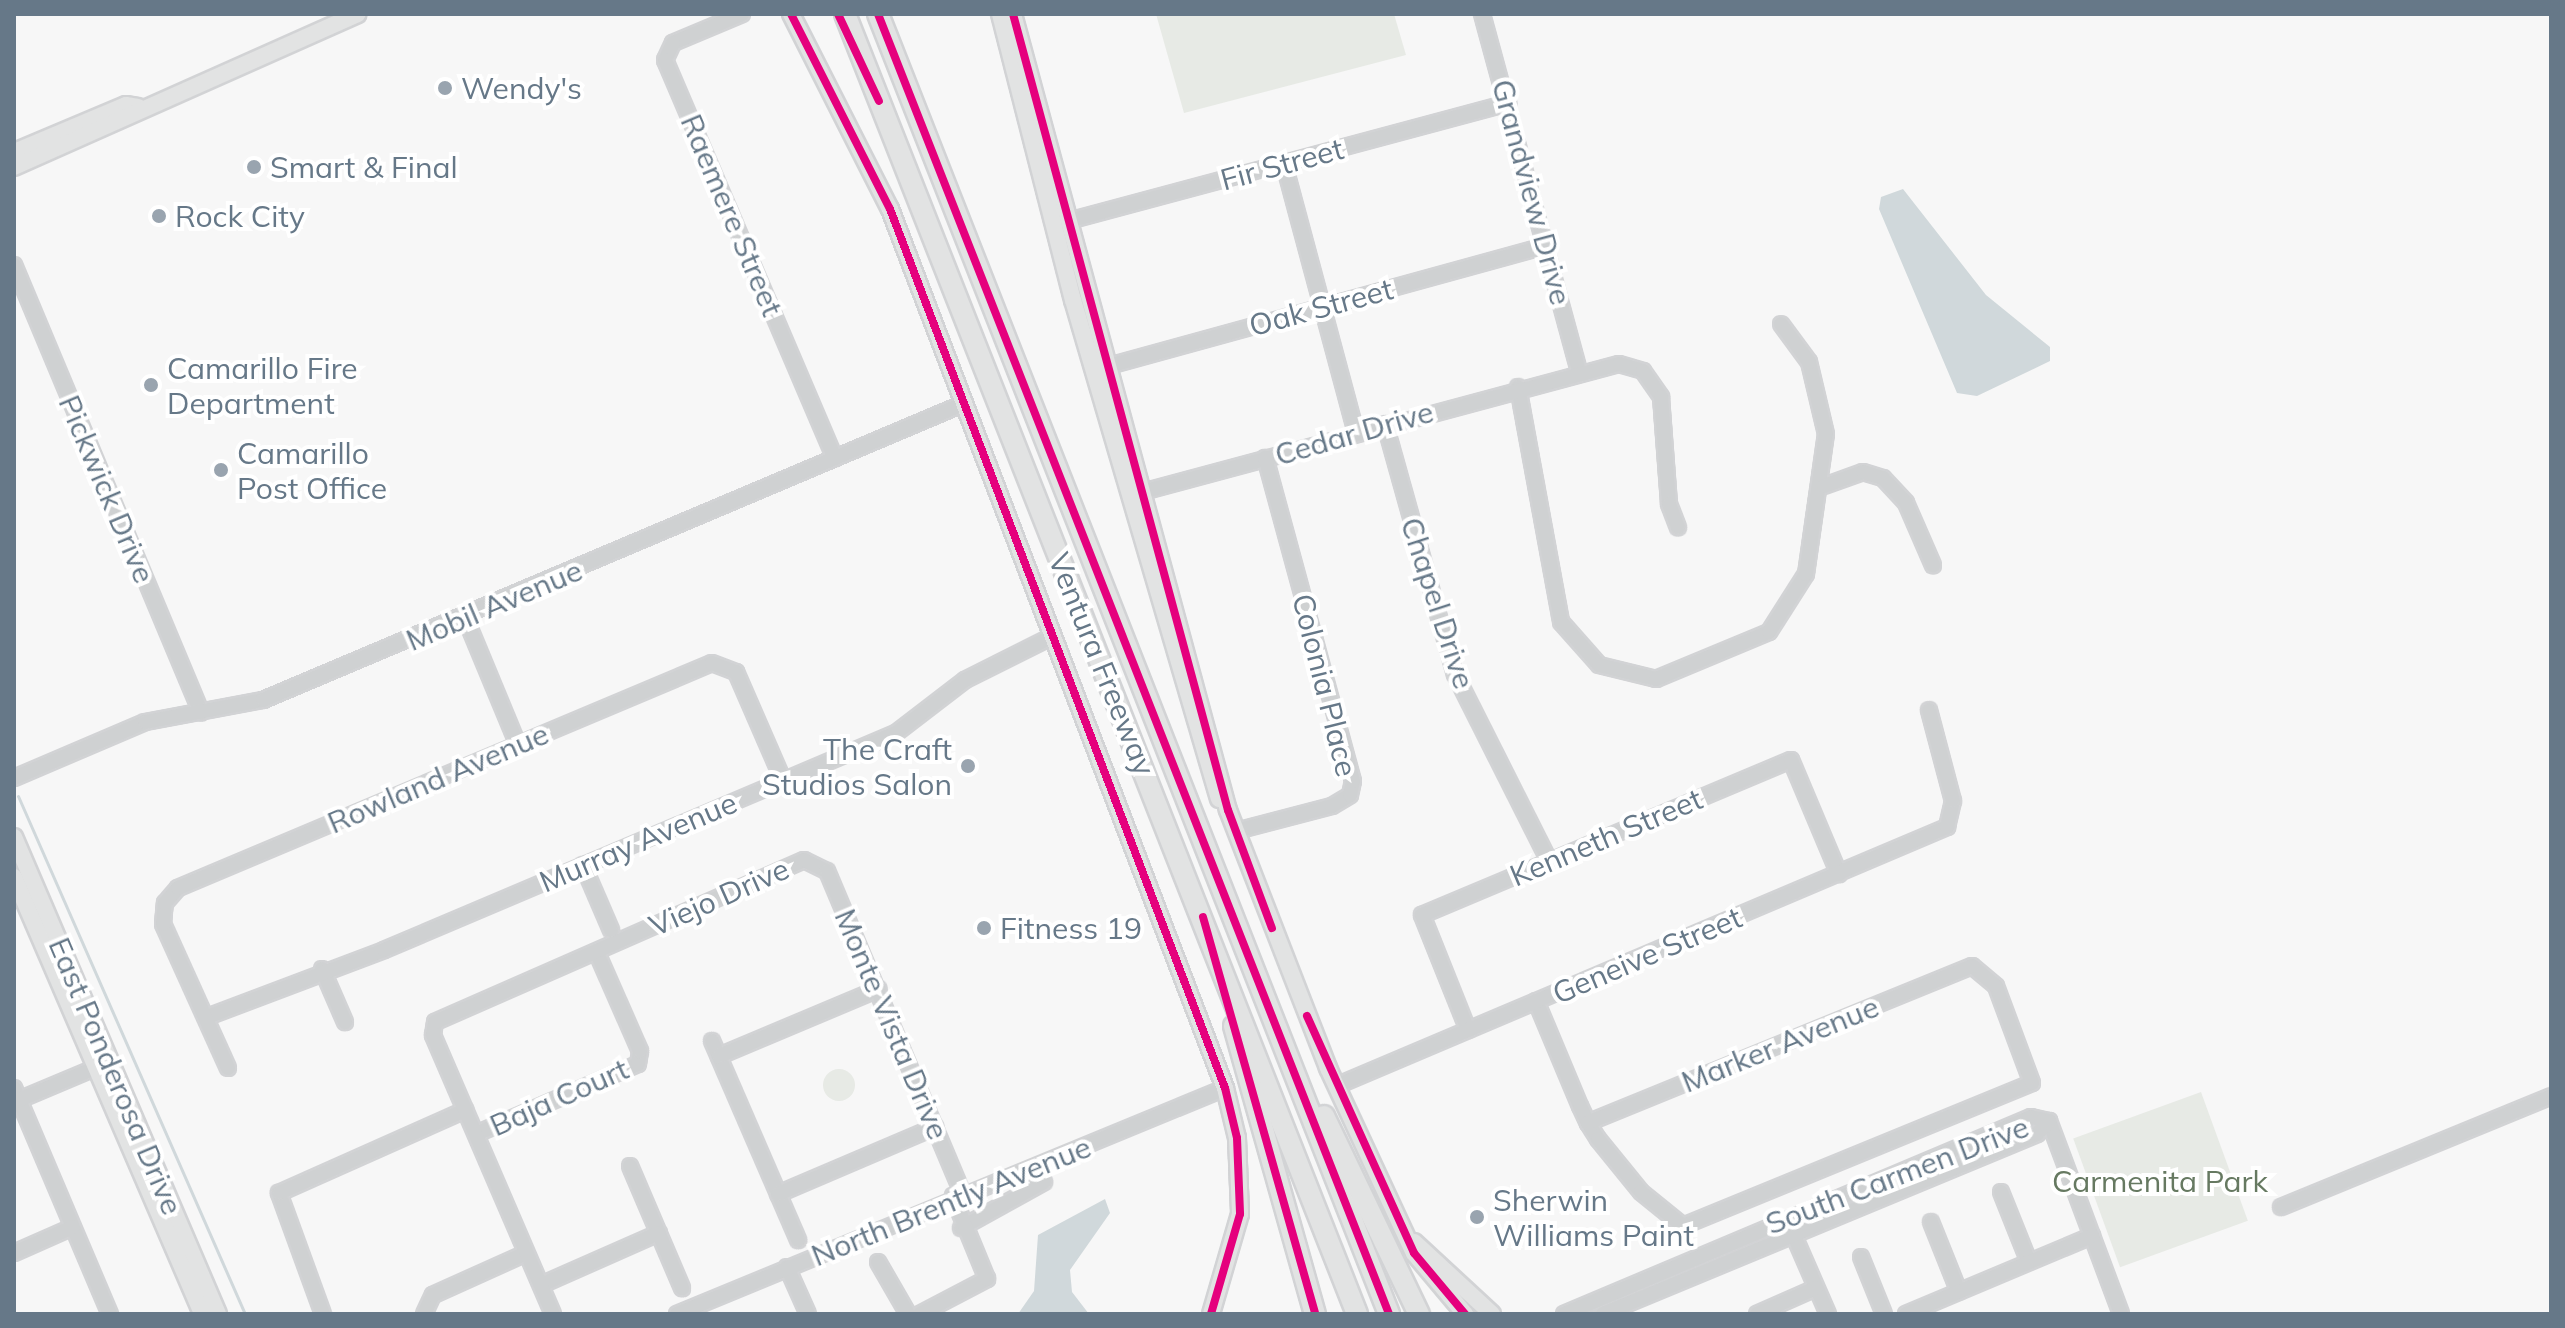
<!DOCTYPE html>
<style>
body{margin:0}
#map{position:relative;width:2565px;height:1328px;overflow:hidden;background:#f7f7f7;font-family:Mulish,sans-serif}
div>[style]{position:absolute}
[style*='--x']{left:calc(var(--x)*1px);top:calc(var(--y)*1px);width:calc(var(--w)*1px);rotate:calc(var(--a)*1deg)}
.green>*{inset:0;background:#e7eae5;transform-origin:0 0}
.round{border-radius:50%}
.water>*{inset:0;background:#d0d8db}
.stream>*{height:3px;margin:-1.5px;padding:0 1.5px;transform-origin:1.5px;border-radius:1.5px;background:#d0d8db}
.roads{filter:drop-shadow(2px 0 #d2d3d5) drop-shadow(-2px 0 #d2d3d5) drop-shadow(0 2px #d2d3d5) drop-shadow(0 -2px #d2d3d5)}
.minor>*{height:14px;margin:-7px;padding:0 7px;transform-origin:7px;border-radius:7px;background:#cfd1d2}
.major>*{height:16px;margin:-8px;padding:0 8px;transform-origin:8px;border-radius:8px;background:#e2e3e3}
.highway>*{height:20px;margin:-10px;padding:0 10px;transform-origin:10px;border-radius:10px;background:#e2e3e3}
.bus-1>*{height:8px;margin:-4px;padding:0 4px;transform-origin:4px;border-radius:4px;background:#e5007d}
.dots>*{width:22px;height:22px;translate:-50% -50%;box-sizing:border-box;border:4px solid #fff;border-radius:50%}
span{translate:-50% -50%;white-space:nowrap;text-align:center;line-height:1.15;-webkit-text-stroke:8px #fff;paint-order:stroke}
.poi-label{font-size:30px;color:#667888}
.left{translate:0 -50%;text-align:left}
.right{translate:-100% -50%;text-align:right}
.street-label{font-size:30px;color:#667888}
.park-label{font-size:30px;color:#667961}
.frame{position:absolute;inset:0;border:16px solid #667888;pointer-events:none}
</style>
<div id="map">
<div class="green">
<div style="clip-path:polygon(1156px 14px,1394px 14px,1406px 55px,1184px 113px)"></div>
<div class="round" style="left:823px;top:1069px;width:32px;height:32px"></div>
<div style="left:2201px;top:1092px;width:137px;height:136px;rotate:70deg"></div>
</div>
<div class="water">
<div style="clip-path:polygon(1903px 189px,1986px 295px,2050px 347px,2050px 361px,1977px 396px,1957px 393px,1879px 209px,1881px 197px)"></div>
<div style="clip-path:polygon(1105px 1199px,1110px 1213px,1070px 1270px,1072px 1292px,1089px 1314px,1018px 1314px,1034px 1291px,1038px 1235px)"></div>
</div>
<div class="stream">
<div style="--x:18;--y:796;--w:566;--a:66.34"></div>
</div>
<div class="roads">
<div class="minor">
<div style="--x:742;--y:14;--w:75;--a:157.2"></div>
<div style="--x:673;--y:43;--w:19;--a:115"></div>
<div style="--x:665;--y:60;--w:433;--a:66.9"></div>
<div style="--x:1482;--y:14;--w:369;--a:74.8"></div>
<div style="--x:1284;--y:164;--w:278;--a:75"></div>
<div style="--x:1061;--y:223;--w:463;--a:-15"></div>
<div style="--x:14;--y:265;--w:485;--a:67.3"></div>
<div style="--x:1098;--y:369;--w:467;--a:-15.4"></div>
<div style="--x:1518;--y:387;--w:239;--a:79.6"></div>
<div style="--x:1561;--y:622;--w:57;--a:48.5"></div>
<div style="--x:1599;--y:665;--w:59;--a:13.8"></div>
<div style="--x:1656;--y:679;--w:122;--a:-22.6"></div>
<div style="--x:1769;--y:632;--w:69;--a:-57.5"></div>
<div style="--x:1806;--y:574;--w:141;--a:-81.9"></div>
<div style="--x:1826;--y:434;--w:74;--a:-103.3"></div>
<div style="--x:1809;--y:362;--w:47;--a:-126.4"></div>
<div style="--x:1385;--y:424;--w:260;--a:74.4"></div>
<div style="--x:1455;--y:674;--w:209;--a:63.3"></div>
<div style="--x:1824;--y:486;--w:41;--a:-19.7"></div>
<div style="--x:1863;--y:472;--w:21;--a:17"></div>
<div style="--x:1883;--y:478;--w:34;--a:47"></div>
<div style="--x:1906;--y:503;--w:68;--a:66.5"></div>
<div style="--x:1131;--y:495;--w:505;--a:-15.03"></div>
<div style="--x:1619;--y:364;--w:25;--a:16"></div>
<div style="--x:1643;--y:371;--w:32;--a:55"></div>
<div style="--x:1661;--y:397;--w:107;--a:85.7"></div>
<div style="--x:1669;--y:504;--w:25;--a:69"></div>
<div style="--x:465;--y:617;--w:139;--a:67.5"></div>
<div style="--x:14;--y:778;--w:142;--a:-23.1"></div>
<div style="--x:145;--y:722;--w:120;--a:-10.6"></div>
<div style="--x:263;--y:700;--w:762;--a:-22.93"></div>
<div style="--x:1236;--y:831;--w:99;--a:-14.6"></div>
<div style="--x:1332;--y:806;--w:21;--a:-31"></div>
<div style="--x:1350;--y:795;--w:14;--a:-78"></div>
<div style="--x:1353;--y:781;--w:335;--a:-105.2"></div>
<div style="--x:583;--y:865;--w:71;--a:66.7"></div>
<div style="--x:322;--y:969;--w:58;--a:66.5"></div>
<div style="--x:1536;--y:1001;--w:114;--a:67.3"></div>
<div style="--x:1580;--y:1106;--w:19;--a:65"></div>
<div style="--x:1588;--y:1123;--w:19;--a:58"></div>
<div style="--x:1598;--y:1139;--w:68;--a:50.9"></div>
<div style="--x:1641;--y:1192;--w:54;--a:39"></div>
<div style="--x:1683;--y:1226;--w:377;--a:-22.3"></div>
<div style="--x:2032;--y:1083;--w:103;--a:-110.4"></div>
<div style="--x:1996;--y:986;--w:31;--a:-140"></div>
<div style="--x:1972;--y:966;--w:415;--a:157.8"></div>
<div style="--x:207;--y:1017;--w:189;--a:-20.7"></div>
<div style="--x:384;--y:950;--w:556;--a:-22.97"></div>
<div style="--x:896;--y:733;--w:87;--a:-37.5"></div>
<div style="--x:965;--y:680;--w:98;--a:-26.6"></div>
<div style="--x:1468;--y:1030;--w:124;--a:-111.8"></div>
<div style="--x:1422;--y:915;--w:400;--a:-22.8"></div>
<div style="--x:1791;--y:760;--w:124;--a:67.2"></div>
<div style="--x:712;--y:1041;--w:217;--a:66.6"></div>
<div style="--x:719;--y:1056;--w:173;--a:-22.8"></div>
<div style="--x:228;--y:1068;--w:158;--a:-114.3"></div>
<div style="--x:163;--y:924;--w:21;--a:-85"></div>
<div style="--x:165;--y:903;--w:20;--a:-49"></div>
<div style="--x:178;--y:888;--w:579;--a:-22.85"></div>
<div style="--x:712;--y:663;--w:26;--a:21"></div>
<div style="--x:736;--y:672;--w:118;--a:66.5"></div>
<div style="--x:1336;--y:1086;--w:664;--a:-22.97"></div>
<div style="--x:1947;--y:827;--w:27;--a:-77"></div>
<div style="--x:1953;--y:801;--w:94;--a:-104.8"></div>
<div style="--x:14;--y:1088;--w:246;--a:67"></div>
<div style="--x:14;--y:1102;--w:88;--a:-22.8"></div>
<div style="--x:2049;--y:1121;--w:206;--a:69.5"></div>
<div style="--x:476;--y:1134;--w:176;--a:-23.4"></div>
<div style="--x:638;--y:1064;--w:13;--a:-81"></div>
<div style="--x:640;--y:1051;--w:107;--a:-113.7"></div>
<div style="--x:630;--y:1166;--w:133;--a:66.9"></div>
<div style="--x:2001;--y:1192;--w:75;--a:68.2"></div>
<div style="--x:778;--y:1194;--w:171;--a:-23.1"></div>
<div style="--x:2281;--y:1207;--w:292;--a:-22.3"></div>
<div style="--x:1931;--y:1222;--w:75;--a:68.2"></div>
<div style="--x:961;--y:1228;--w:95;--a:-29"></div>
<div style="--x:1791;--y:1229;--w:93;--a:66.5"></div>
<div style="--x:14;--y:1253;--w:64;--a:-23.8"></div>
<div style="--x:1861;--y:1257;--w:61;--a:68"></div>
<div style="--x:878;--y:1262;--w:60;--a:60"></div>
<div style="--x:787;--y:1267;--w:51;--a:65.9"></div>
<div style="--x:541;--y:1285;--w:129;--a:-23.8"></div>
<div style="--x:323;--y:1314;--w:129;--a:-110"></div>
<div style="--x:279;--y:1193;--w:204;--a:-24"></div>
<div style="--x:424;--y:1314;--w:21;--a:-65"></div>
<div style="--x:433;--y:1295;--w:102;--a:-24.3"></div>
<div style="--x:553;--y:1314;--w:304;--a:-113.3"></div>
<div style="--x:433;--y:1035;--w:13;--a:-81"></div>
<div style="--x:435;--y:1022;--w:403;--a:-23.7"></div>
<div style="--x:804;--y:860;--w:25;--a:26"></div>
<div style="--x:827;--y:871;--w:348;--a:67.2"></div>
<div style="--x:677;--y:1314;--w:593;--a:-22.41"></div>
<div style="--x:920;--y:1314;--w:76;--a:-27.6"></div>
<div style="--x:987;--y:1279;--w:90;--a:-112.3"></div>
<div style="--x:1564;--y:1314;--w:507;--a:-22.87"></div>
<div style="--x:2031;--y:1117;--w:18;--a:13"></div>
<div style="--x:1603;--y:1314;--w:470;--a:-22.5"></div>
<div style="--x:2037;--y:1134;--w:18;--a:-47"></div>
<div style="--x:1757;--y:1314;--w:64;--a:-23.8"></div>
<div style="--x:1906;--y:1314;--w:202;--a:-22.8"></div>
</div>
<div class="major">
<div style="--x:791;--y:14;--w:219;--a:63.1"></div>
<div style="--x:890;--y:209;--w:941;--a:69.14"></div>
<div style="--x:1225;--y:1088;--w:51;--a:76.5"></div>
<div style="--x:1237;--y:1138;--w:76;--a:87.7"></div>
<div style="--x:1240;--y:1214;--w:104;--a:106.2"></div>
<div style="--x:1000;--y:14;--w:295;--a:75.7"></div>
<div style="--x:1073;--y:300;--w:520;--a:73.69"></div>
<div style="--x:1013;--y:14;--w:825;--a:74.89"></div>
<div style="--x:1228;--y:810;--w:277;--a:68.8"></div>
<div style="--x:1328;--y:1068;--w:204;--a:65.1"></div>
<div style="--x:1414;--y:1253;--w:80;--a:50.1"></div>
<div style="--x:14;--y:152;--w:121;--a:-22.8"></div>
<div style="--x:126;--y:105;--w:12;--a:9"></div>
<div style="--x:14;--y:167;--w:376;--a:-24"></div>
<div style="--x:14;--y:837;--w:519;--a:66.84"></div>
<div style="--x:14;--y:877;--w:476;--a:66.7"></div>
<div style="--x:1414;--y:1242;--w:106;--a:42.7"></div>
</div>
<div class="highway">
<div style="--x:845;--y:14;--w:1397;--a:68.5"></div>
<div style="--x:878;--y:14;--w:1397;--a:68.54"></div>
<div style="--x:1234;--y:1026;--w:299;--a:74.3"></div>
<div style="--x:1324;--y:1116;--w:220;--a:64.4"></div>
</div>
</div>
<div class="bus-1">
<div style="--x:791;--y:14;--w:219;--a:63.1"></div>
<div style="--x:890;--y:209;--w:941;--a:69.14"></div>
<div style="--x:1225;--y:1088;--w:51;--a:76.5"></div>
<div style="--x:1237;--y:1138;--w:76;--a:87.7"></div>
<div style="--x:1240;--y:1214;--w:104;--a:106.2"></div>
<div style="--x:838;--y:14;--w:96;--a:64.8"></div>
<div style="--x:878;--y:14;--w:1397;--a:68.54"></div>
<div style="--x:1013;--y:14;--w:825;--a:74.89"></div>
<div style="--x:1228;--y:810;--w:126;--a:69.6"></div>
<div style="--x:1203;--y:917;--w:412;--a:74.2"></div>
<div style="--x:1307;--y:1016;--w:260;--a:65.7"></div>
<div style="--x:1414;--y:1253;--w:80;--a:50.1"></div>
</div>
<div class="dots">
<div style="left:445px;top:88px;background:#99a4af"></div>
<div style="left:254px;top:167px;background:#99a4af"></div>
<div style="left:159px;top:216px;background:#99a4af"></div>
<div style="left:151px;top:385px;background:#99a4af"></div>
<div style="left:221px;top:470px;background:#99a4af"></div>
<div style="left:968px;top:766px;background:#99a4af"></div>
<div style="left:984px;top:928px;background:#99a4af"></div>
<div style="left:1477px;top:1217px;background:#99a4af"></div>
</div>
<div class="poi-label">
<span class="left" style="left:461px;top:88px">Wendy's</span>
<span class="left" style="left:270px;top:167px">Smart &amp; Final</span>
<span class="left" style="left:175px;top:216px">Rock City</span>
<span class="left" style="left:167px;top:385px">Camarillo Fire<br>Department</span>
<span class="left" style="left:237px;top:470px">Camarillo<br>Post Office</span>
<span class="right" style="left:952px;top:766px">The Craft<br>Studios Salon</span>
<span class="left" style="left:1000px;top:928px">Fitness 19</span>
<span class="left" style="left:1493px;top:1217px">Sherwin<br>Williams Paint</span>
</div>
<div class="street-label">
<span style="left:1282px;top:164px;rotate:-15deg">Fir Street</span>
<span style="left:1532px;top:192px;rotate:75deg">Grandview Drive</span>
<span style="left:732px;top:215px;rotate:67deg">Raemere Street</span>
<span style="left:1321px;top:307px;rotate:-15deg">Oak Street</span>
<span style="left:1354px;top:433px;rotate:-16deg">Cedar Drive</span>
<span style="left:107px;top:489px;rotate:67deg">Pickwick Drive</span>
<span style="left:1438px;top:603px;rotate:72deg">Chapel Drive</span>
<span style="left:494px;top:605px;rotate:-23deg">Mobil Avenue</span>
<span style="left:1102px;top:664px;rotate:68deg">Ventura Freeway</span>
<span style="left:1325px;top:685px;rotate:76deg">Colonia Place</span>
<span style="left:438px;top:778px;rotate:-23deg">Rowland Avenue</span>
<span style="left:1606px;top:837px;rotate:-23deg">Kenneth Street</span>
<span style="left:638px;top:842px;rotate:-23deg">Murray Avenue</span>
<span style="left:719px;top:897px;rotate:-24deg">Viejo Drive</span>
<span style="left:1647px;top:955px;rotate:-23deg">Geneive Street</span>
<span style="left:892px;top:1024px;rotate:67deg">Monte Vista Drive</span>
<span style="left:1780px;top:1044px;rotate:-22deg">Marker Avenue</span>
<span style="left:116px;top:1076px;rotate:67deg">East Ponderosa Drive</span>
<span style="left:559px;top:1097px;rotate:-24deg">Baja Court</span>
<span style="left:1897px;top:1175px;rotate:-21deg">South Carmen Drive</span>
<span style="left:951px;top:1201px;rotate:-22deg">North Brently Avenue</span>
</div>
<div class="park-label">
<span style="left:2160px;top:1181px">Carmenita Park</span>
</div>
<div class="frame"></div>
</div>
